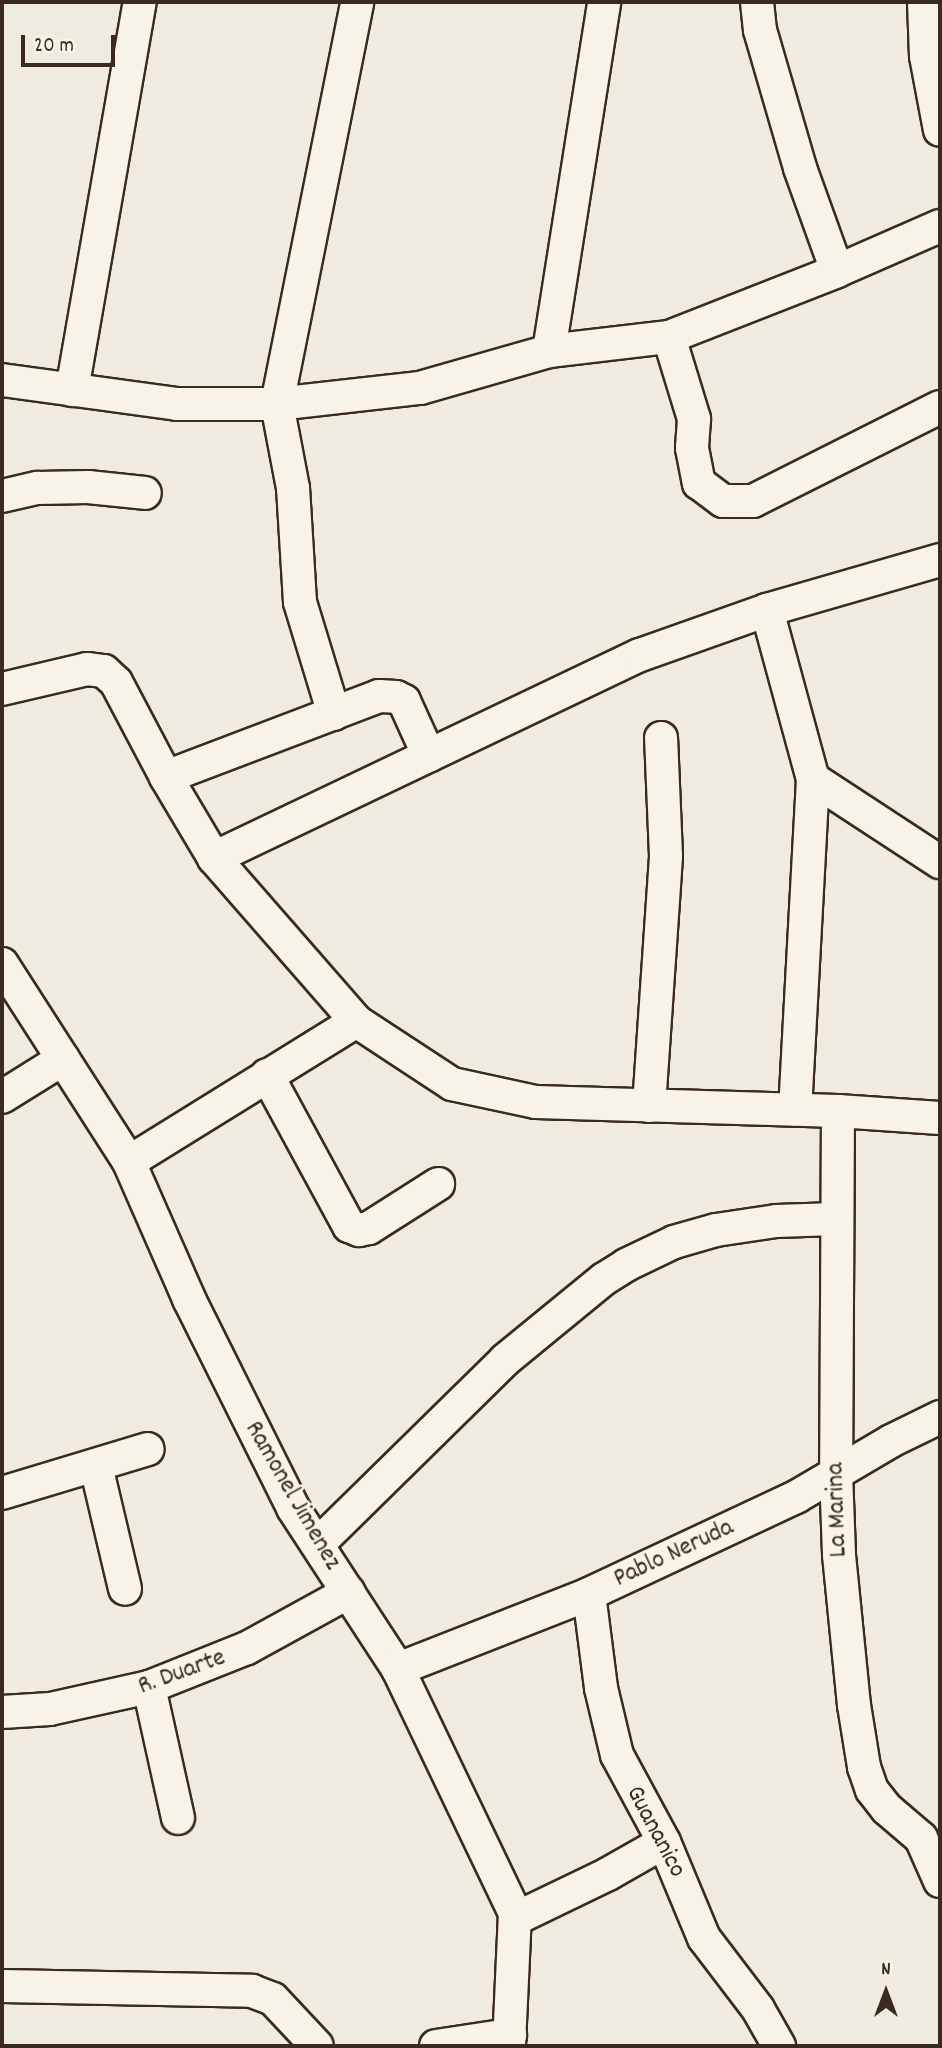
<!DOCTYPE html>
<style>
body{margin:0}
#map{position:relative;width:942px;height:2048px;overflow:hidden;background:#efebe0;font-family:Dekko,sans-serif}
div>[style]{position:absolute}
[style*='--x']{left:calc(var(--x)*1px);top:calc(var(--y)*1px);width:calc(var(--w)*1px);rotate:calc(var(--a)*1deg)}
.roads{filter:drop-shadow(2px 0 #3b2a1e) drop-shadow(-2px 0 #3b2a1e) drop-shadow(0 2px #3b2a1e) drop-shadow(0 -2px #3b2a1e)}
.street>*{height:32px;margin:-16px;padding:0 16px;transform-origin:16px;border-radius:16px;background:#f7f3e8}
span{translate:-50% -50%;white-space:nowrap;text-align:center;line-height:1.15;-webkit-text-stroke:5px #f7f3e8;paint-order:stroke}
.street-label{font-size:26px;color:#3b2a1e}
.frame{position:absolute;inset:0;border:4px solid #3b2a1e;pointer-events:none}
.north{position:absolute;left:851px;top:1957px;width:70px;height:70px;-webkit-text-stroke:5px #f7f3e8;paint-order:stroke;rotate:0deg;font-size:19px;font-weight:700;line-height:28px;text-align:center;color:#3b2a1e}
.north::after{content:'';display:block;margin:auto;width:24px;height:32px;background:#3b2a1e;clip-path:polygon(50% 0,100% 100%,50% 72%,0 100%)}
.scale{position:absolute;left:21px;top:35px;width:94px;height:32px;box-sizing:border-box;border:4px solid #3b2a1e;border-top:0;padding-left:9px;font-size:21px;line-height:24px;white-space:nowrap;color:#3b2a1e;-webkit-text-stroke:5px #f7f3e8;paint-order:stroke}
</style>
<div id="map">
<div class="roads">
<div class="street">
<div style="--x:757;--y:2;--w:28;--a:84"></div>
<div style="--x:760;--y:30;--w:144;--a:73.8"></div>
<div style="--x:800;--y:168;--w:109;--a:70.2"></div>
<div style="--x:924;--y:2;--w:54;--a:87.9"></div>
<div style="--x:926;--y:56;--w:75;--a:79.3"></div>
<div style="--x:669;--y:337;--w:86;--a:73"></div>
<div style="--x:694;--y:419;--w:29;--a:94"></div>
<div style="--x:692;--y:448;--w:36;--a:79"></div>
<div style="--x:699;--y:483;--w:30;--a:37"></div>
<div style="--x:723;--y:501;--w:30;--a:0"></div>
<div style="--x:753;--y:501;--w:209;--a:-26.7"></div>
<div style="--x:549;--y:351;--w:353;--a:-81"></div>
<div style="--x:2;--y:380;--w:177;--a:7.8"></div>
<div style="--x:177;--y:404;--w:100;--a:0"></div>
<div style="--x:277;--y:404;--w:144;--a:-6.4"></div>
<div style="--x:420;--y:388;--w:134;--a:-16"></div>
<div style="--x:549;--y:351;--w:121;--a:-6.7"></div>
<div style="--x:669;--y:337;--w:180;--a:-21.4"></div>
<div style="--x:837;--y:271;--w:112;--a:-23.6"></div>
<div style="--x:72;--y:390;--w:394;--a:-80.1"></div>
<div style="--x:2;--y:496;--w:37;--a:-13"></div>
<div style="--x:38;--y:488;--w:50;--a:-1.1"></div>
<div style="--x:88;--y:487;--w:57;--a:6"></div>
<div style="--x:767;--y:610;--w:175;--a:74.8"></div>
<div style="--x:813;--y:779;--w:331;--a:93.1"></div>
<div style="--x:2;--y:689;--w:87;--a:-13.2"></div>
<div style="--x:87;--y:669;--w:17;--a:7"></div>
<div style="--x:104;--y:671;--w:16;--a:43"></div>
<div style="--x:116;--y:682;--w:107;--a:62.2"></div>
<div style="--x:166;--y:777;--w:94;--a:59.3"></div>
<div style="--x:214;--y:858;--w:216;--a:48.9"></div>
<div style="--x:356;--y:1021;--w:115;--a:33.3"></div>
<div style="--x:452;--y:1084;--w:86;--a:12.1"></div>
<div style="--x:536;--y:1102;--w:302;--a:1.7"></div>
<div style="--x:838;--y:1111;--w:102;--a:3.9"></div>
<div style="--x:334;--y:714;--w:117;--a:-106.9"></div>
<div style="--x:300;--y:602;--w:114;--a:-93.5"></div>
<div style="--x:293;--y:488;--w:86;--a:-100.8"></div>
<div style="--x:277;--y:404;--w:410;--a:-78.7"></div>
<div style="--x:166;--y:777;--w:228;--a:-20.8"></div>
<div style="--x:379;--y:696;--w:17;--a:3"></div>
<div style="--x:396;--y:697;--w:9;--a:27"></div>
<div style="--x:404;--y:701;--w:60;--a:65.6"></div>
<div style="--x:813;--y:779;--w:152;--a:33.2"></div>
<div style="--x:214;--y:858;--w:472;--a:-25.5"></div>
<div style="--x:640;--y:655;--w:135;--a:-19.5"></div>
<div style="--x:767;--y:610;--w:180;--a:-16.1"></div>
<div style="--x:2;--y:964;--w:235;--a:57.3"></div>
<div style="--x:129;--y:1162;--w:150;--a:66.3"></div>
<div style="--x:189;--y:1299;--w:233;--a:63.5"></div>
<div style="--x:293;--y:1508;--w:192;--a:56.9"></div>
<div style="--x:398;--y:1669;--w:271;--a:64.4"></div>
<div style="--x:515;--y:1913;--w:133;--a:92.6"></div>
<div style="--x:267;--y:1075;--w:172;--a:61.5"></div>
<div style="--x:349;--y:1226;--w:11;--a:22"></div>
<div style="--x:359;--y:1230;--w:10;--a:-11"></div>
<div style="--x:369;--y:1228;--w:82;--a:-32.5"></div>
<div style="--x:2;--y:1097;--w:72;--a:-31.9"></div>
<div style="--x:649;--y:1106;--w:251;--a:-86.1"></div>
<div style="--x:666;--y:856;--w:118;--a:-92.4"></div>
<div style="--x:838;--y:1111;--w:361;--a:90.3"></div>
<div style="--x:836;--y:1472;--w:83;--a:87.9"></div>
<div style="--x:839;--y:1555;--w:151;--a:84.3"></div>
<div style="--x:854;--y:1705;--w:63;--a:80.8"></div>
<div style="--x:864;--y:1767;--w:24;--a:71"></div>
<div style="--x:872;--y:1790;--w:24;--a:52"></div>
<div style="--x:887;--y:1809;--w:45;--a:40.5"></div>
<div style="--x:921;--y:1838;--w:47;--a:66.2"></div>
<div style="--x:129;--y:1162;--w:267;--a:-31.8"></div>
<div style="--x:96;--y:1466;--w:126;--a:76.7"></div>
<div style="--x:2;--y:1493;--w:152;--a:-16.8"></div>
<div style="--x:318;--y:1544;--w:262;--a:-44.5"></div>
<div style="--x:505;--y:1360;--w:128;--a:-39.3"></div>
<div style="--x:604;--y:1279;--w:26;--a:-32"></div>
<div style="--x:626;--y:1265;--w:53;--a:-25.6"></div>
<div style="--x:674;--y:1242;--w:44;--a:-15.9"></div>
<div style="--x:716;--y:1230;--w:61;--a:-8.5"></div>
<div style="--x:776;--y:1221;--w:60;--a:-1.9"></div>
<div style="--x:589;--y:1594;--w:95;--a:82.7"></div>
<div style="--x:601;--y:1688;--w:69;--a:76.6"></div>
<div style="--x:617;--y:1755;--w:99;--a:61.6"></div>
<div style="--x:664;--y:1842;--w:104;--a:67.4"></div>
<div style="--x:704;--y:1938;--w:89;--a:52.7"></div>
<div style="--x:758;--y:2009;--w:43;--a:60.4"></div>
<div style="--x:398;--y:1669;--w:205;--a:-21.4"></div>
<div style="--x:589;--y:1594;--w:229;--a:-25.1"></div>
<div style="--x:796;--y:1497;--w:110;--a:-30.5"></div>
<div style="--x:891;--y:1441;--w:55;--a:-26.1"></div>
<div style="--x:149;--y:1687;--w:134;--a:77.5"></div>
<div style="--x:2;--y:1712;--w:48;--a:-3.6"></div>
<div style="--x:50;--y:1709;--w:101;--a:-12.5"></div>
<div style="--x:149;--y:1687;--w:105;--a:-21.7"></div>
<div style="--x:247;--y:1648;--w:116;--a:-28.8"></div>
<div style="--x:517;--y:1918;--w:101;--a:-25.8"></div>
<div style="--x:608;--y:1874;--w:64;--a:-29.7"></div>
<div style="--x:2;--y:1986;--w:250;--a:1.1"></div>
<div style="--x:252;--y:1991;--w:22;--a:21"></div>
<div style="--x:273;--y:1999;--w:64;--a:46.9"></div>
<div style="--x:436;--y:2046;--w:75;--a:-8.5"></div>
</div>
</div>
<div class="street-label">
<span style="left:292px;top:1496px;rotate:60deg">Ramonel Jimenez</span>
<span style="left:838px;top:1510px;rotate:-92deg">La Marina</span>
<span style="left:674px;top:1554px;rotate:-25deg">Pablo Neruda</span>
<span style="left:182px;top:1673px;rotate:-20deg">R. Duarte</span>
<span style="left:655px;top:1832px;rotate:62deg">Guananico</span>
</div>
<div class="frame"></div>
<div class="north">N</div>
<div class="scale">20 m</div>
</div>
